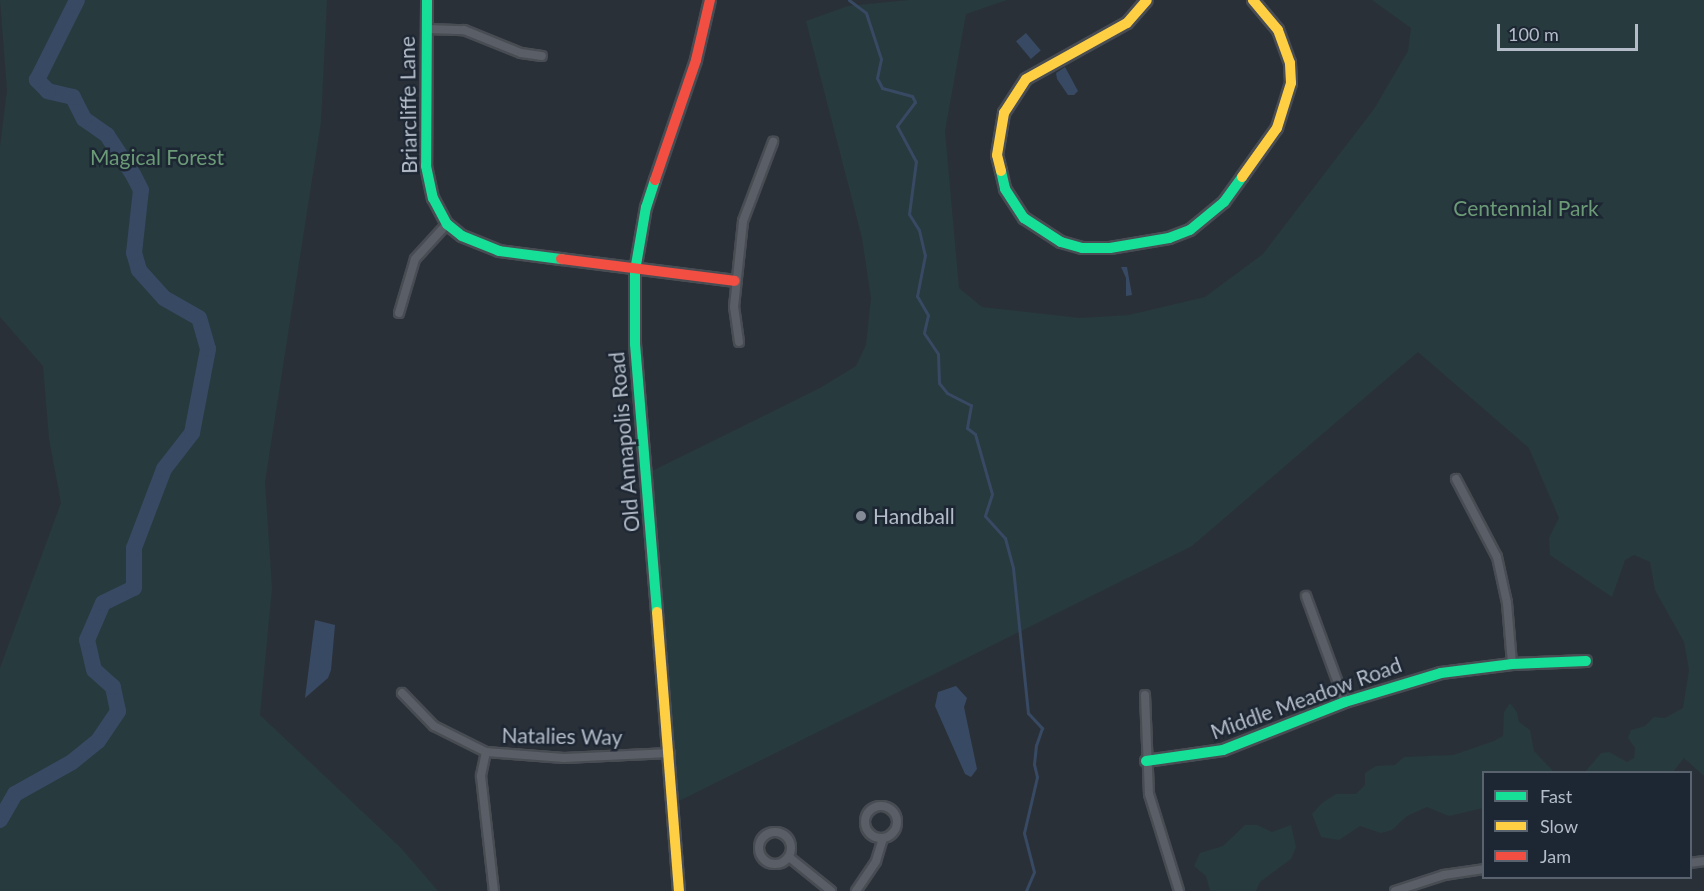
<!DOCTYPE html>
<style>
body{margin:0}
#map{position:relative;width:1704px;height:891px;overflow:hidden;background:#2a3038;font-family:Lato,sans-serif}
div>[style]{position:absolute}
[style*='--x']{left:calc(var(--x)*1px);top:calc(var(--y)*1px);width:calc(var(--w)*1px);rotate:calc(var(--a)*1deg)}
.green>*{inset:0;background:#273a3e}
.water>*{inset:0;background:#384963;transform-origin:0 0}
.stream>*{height:3px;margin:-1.5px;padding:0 1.5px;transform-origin:1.5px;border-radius:1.5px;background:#384963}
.river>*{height:16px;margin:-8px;padding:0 8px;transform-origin:8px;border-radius:8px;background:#384963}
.roads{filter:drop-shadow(2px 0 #484c53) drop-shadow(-2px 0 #484c53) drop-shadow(0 2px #484c53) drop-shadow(0 -2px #484c53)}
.street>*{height:8px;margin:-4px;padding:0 4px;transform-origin:4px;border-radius:4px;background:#5a5e66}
.street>.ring{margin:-4px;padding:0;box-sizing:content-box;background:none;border:8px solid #5a5e66;border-radius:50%}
.fast>*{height:10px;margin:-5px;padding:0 5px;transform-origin:5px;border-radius:5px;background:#16e098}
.slow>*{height:10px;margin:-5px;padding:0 5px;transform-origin:5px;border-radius:5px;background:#ffcf43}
.jam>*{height:10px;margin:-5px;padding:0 5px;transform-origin:5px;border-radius:5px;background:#f24e42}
.dots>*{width:16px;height:16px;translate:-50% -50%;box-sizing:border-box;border:3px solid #1d2633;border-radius:50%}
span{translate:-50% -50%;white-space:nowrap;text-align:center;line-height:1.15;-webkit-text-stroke:5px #1d2633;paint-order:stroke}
.street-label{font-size:21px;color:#b4bcc9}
.park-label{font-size:21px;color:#6b9a76}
.poi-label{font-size:21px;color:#b4bcc9}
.left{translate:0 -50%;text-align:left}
.legend{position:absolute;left:1482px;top:771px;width:210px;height:108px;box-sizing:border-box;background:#1d2633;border:2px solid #59626f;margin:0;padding:8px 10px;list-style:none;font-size:18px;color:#b4bcc9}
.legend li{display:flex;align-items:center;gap:12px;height:30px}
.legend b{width:30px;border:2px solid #59626f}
.scale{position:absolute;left:1497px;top:24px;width:141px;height:27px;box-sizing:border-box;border:3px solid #b4bcc9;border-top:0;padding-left:8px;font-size:18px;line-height:21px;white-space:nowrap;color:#b4bcc9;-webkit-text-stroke:4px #1d2633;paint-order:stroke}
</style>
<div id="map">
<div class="green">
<div style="clip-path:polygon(0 0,327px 0,321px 122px,265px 482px,272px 588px,260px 715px,401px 848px,438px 891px,0 891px,0 668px,61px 503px,49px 439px,43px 366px,0 317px,0 147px,7px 90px)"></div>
<div style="clip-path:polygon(909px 0,1007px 0,966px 14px,945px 131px,959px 288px,982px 307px,1080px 318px,1129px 315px,1205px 297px,1263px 254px,1374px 109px,1408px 51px,1411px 28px,1372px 0,1704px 0,1704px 776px,1684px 758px,1673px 772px,1585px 772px,1601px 753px,1609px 752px,1627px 762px,1634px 758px,1635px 748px,1628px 738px,1631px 730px,1645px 726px,1654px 717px,1665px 718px,1683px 708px,1689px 670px,1684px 642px,1655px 590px,1650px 562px,1634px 555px,1625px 560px,1612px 597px,1550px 555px,1549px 538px,1559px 518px,1529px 448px,1418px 352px,1192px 546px,679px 801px,650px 472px,820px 388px,856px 366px,866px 345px,871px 298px,862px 238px,806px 21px,848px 6px)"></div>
<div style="clip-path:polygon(1510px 703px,1517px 712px,1519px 722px,1530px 730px,1534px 751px,1554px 772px,1484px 772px,1483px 808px,1449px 816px,1427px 807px,1407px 816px,1392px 830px,1381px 833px,1360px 826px,1339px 840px,1321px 837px,1312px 814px,1322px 803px,1336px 794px,1356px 794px,1365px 785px,1365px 773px,1376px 766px,1395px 765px,1404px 757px,1453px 755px,1494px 741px,1503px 736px,1504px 712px)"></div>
<div style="clip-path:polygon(1245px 825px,1257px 825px,1272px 832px,1291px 825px,1296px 847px,1291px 859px,1260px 882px,1256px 891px,1210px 891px,1206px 876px,1194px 866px,1200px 853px,1223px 846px)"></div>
</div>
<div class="water">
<div style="left:1026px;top:33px;width:23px;height:13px;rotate:50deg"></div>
<div style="clip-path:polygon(1065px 67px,1078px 91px,1074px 95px,1068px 95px,1057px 79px,1056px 73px)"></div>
<div style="clip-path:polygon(1121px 267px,1127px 267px,1132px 295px,1126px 296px,1126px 278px)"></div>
<div style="clip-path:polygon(315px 620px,335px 625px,331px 670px,328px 678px,305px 698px)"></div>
<div style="clip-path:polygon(956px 686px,967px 698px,964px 707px,977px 769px,971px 777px,965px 774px,935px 706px,938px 692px)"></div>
</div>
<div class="stream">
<div style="--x:849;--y:0;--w:21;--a:37"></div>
<div style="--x:866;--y:13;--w:48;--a:71.9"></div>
<div style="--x:881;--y:59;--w:19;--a:102"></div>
<div style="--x:877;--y:78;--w:11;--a:63"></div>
<div style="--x:882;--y:88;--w:31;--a:15"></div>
<div style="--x:912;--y:96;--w:7;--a:63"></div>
<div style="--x:915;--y:102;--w:30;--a:127"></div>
<div style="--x:897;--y:126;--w:40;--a:62"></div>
<div style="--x:916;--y:161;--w:53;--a:97.5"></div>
<div style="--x:909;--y:214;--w:19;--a:58"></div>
<div style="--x:919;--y:230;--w:26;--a:77"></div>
<div style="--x:925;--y:255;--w:42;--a:101"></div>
<div style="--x:917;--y:296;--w:22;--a:60"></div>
<div style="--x:928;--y:315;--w:18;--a:103"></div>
<div style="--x:924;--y:333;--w:25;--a:56"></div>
<div style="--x:938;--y:354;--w:29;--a:88"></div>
<div style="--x:939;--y:383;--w:13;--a:51"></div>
<div style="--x:947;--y:393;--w:27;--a:27"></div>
<div style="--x:971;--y:405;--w:23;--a:100"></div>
<div style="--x:967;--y:428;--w:10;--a:37"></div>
<div style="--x:975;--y:434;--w:62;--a:74.2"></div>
<div style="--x:992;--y:494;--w:23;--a:108"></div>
<div style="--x:985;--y:516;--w:30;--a:48"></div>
<div style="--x:1005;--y:538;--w:31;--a:75"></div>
<div style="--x:1013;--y:568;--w:146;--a:84.1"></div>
<div style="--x:1028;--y:713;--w:21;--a:47"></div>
<div style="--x:1042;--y:728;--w:18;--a:109"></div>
<div style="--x:1036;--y:745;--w:19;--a:96"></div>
<div style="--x:1034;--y:764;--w:13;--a:77"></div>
<div style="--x:1037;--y:777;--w:57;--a:103.1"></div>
<div style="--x:1024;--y:833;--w:40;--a:75.6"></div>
<div style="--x:1034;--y:872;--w:21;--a:113"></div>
</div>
<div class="river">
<div style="--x:0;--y:820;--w:30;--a:-60"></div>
<div style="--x:15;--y:794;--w:65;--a:-29.3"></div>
<div style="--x:72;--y:762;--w:33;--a:-39"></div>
<div style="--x:98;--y:741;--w:36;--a:-56"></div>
<div style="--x:118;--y:711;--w:25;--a:-102"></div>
<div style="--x:113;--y:687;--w:25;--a:-138"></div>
<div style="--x:94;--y:670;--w:31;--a:-103"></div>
<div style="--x:87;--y:640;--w:40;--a:-66.6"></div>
<div style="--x:103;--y:603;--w:34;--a:-26"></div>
<div style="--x:134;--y:588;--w:40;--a:-90"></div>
<div style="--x:134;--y:548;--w:85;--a:-69.2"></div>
<div style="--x:164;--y:469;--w:46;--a:-52.1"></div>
<div style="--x:192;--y:433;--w:86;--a:-79.2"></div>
<div style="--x:208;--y:349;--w:32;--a:-106"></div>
<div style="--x:199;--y:318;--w:40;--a:-150.3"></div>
<div style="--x:164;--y:298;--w:38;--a:-132"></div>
<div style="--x:139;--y:270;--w:18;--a:-106"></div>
<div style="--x:134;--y:253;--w:63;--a:-83.7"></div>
<div style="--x:141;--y:190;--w:16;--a:-117"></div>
<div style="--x:134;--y:176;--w:49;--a:-123.4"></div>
<div style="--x:107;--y:135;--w:28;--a:-145"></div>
<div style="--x:84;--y:119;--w:25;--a:-117"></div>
<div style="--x:73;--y:97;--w:26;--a:-167"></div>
<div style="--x:48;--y:91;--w:16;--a:-135"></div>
<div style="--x:37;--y:80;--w:89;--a:-63.4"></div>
</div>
<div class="roads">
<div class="street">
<div style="--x:427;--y:29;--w:37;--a:2"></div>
<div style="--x:464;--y:30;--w:61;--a:22"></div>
<div style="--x:521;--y:53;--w:21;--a:8"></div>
<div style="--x:399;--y:313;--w:56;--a:-73.5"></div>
<div style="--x:415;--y:259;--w:47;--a:-47.6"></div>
<div style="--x:739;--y:342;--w:35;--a:-98"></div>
<div style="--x:734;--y:307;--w:86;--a:-84"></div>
<div style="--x:743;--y:221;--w:85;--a:-69.2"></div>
<div style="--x:1456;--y:479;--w:88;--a:62.3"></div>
<div style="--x:1497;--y:557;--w:47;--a:77.7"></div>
<div style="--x:1507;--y:603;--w:61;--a:85.3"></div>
<div style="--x:1306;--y:596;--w:113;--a:69.8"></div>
<div style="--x:402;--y:693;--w:46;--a:45.9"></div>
<div style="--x:434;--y:726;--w:58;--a:26.6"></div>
<div style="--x:486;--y:752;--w:78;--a:4.4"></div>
<div style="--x:564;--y:758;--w:106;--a:-2.7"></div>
<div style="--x:1145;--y:695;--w:99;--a:87.7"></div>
<div style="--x:1149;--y:794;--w:102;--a:72.8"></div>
<div style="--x:486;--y:752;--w:25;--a:102"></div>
<div style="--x:481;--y:776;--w:116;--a:83.6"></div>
<div class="ring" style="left:865px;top:806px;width:24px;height:24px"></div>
<div class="ring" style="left:759px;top:832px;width:24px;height:24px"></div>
<div style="--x:789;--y:857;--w:54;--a:39"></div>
<div style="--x:1690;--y:863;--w:14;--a:-8"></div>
<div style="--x:856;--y:891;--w:36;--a:-56"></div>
<div style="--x:876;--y:861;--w:24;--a:-73"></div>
<div style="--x:1395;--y:891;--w:52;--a:-18.1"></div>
<div style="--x:1444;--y:875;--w:40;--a:-8.5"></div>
</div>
<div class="fast">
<div style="--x:427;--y:0;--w:166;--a:90.3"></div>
<div style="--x:426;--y:166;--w:33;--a:78"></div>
<div style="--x:433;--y:198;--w:30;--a:62"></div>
<div style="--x:447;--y:224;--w:19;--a:39"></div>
<div style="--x:462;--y:236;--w:40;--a:22"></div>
<div style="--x:499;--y:251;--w:63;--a:7.4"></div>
<div style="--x:1001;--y:171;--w:18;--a:77"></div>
<div style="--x:1005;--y:189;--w:35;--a:57"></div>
<div style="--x:1024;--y:218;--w:44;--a:33"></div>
<div style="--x:1061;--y:242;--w:22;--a:16"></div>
<div style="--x:1082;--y:248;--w:28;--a:0"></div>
<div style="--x:1110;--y:248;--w:60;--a:-9.6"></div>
<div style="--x:1169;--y:238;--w:22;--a:-21"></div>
<div style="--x:1190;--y:230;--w:44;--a:-39.5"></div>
<div style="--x:1224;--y:202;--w:31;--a:-54"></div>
<div style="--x:655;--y:180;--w:28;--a:108"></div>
<div style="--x:646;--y:207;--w:65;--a:99.8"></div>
<div style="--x:635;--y:271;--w:73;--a:90"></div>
<div style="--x:635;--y:344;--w:269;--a:85.3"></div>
<div style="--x:1146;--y:761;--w:78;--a:-8.1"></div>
<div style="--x:1223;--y:750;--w:131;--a:-21.5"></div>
<div style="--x:1345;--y:702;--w:100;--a:-16.8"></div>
<div style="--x:1441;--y:673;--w:72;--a:-7.2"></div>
<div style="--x:1512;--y:664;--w:74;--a:-2.3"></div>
</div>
<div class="slow">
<div style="--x:1001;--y:171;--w:16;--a:-104"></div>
<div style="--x:997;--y:155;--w:43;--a:-80.5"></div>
<div style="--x:1004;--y:113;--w:40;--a:-57.1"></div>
<div style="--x:1026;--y:79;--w:115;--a:-29"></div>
<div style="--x:1127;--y:23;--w:30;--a:-49"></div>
<div style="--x:1242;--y:177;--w:60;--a:-54.5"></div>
<div style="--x:1277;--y:128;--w:47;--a:-72.7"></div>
<div style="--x:1291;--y:83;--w:20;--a:-93"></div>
<div style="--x:1290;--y:63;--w:35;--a:-110"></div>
<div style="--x:1278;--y:30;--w:39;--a:-130"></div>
<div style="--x:657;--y:612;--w:280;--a:85.5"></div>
</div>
<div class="jam">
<div style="--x:655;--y:180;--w:127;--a:-71.1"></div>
<div style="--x:696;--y:60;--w:62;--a:-76.9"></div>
<div style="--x:561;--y:259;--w:175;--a:7.2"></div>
</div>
</div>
<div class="dots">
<div style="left:861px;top:516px;background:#848b96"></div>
</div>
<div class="street-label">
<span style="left:408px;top:105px;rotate:-91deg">Briarcliffe Lane</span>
<span style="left:624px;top:442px;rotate:-95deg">Old Annapolis Road</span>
<span style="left:1306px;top:698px;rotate:-20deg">Middle Meadow Road</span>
<span style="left:562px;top:736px;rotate:1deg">Natalies Way</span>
</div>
<div class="park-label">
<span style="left:157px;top:157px">Magical Forest</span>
<span style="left:1526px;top:208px">Centennial Park</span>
</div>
<div class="poi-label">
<span class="left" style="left:873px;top:516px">Handball</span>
</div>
<ul class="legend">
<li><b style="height:8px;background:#16e098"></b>Fast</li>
<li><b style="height:8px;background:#ffcf43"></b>Slow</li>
<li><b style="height:8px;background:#f24e42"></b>Jam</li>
</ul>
<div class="scale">100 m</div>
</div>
